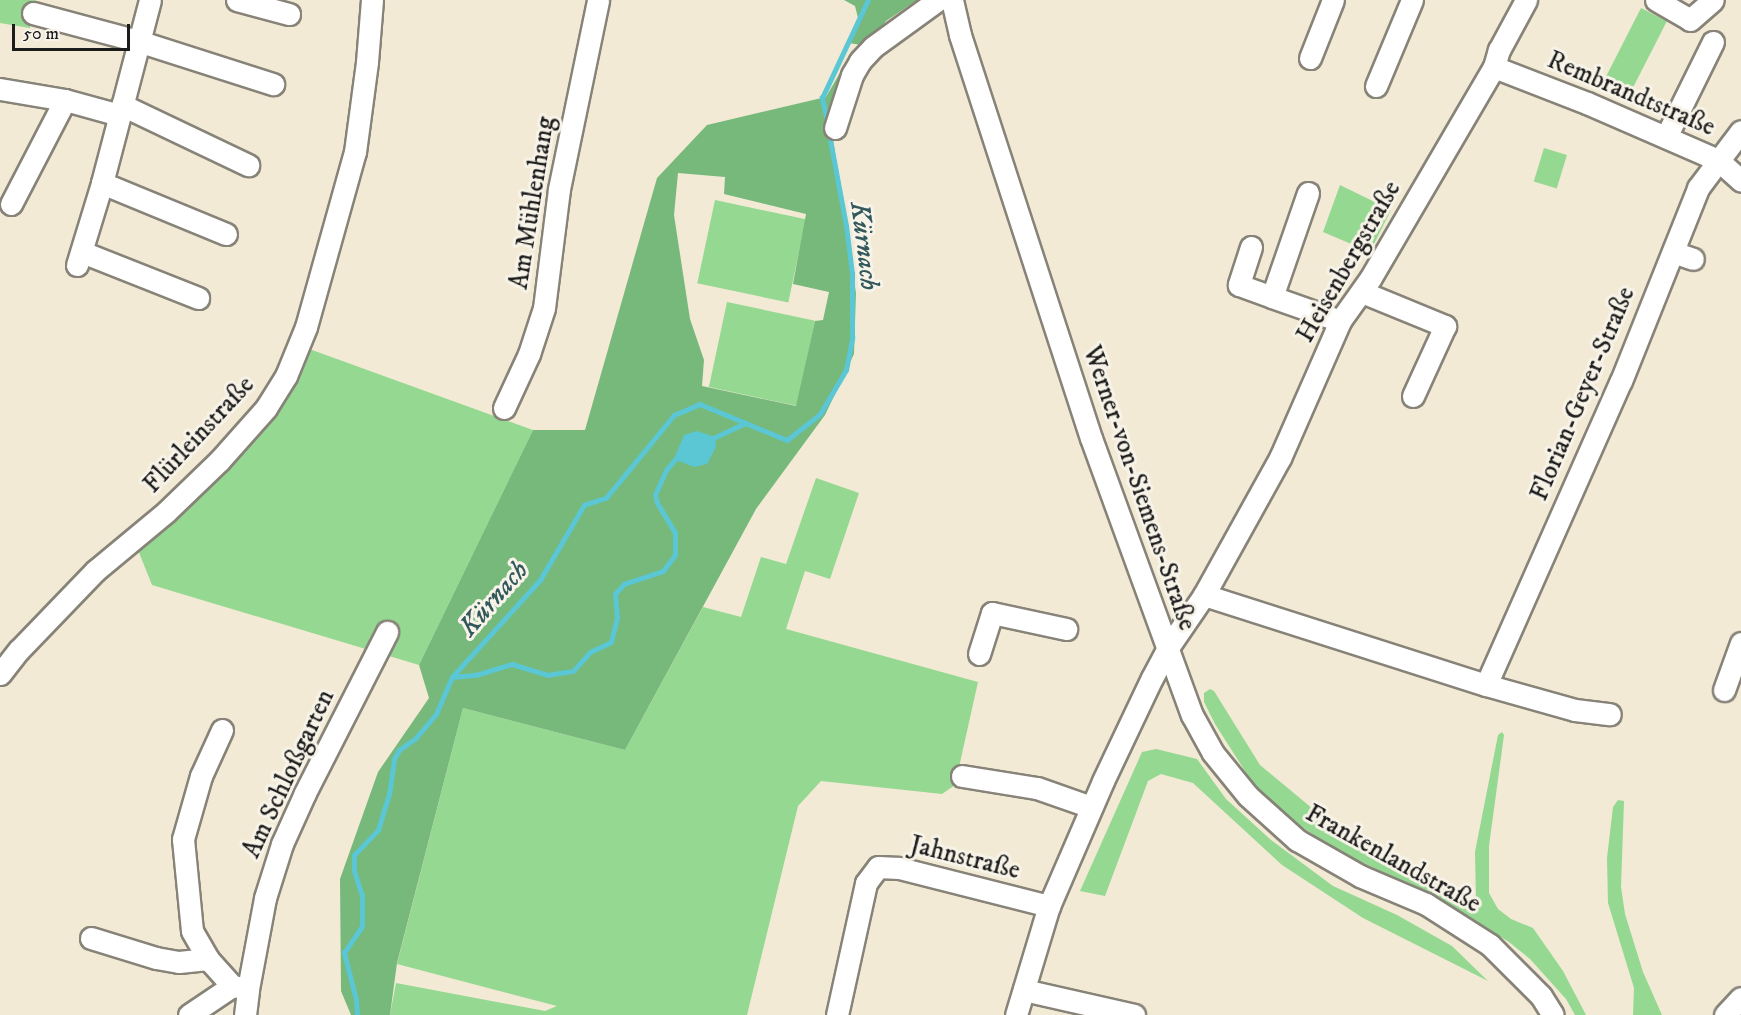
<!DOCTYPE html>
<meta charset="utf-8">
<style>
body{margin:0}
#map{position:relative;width:1741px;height:1015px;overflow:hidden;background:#f2ead5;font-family:"IM FELL DW Pica",serif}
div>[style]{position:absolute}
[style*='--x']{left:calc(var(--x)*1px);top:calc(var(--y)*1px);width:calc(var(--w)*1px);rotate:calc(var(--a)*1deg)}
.green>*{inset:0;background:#94d891;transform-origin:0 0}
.forest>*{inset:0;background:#77b87b}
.water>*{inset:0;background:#5bc6d4}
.stream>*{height:4.5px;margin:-2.25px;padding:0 2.25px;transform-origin:2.25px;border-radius:2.25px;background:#5bc6d4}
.roads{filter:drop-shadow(2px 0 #878378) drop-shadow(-2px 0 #878378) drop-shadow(0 2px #878378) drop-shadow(0 -2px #878378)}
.minor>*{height:21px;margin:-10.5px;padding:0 10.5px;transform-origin:10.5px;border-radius:10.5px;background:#fff}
span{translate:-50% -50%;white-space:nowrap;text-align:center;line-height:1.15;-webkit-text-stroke:6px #f7f3e8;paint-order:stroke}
.street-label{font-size:26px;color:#1c1c1c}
.water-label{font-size:27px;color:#32585c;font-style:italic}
.scale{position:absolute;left:12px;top:24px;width:118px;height:27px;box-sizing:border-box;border:3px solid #1c1c1c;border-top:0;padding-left:8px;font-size:18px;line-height:21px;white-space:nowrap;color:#1c1c1c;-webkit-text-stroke:4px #f7f3e8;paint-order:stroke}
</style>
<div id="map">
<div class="green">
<div style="clip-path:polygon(0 0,36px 0,30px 28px,0 23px)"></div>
<div style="left:1641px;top:8px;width:29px;height:77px;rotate:27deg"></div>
<div style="left:1544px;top:148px;width:24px;height:35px;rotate:17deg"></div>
<div style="clip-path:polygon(1340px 185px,1391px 210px,1370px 252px,1323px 232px)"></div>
<div style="left:715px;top:200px;width:93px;height:85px;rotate:12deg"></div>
<div style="left:727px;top:302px;width:90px;height:87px;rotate:12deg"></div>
<div style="clip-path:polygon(290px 342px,533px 430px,419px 665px,152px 585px,130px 530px,232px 435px,259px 400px)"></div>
<div style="clip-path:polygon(816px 478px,859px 493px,830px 579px,805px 571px,786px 629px,978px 682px,955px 785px,942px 794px,821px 781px,798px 806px,747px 1015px,390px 1015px,396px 983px,545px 1011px,557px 1006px,397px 964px,463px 708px,625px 750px,703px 607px,741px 617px,761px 557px,786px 564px)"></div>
<div style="clip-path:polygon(1210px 689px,1214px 691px,1260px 765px,1313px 809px,1339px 829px,1383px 856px,1476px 901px,1475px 852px,1498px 735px,1502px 732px,1504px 735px,1489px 846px,1489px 893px,1498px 909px,1511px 919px,1533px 928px,1563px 971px,1586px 1015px,1575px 1015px,1566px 999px,1530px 959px,1509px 942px,1450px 905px,1332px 848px,1282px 813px,1252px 782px,1215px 724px,1204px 702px,1204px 693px)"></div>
<div style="clip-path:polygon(1156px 749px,1197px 759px,1226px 799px,1271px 840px,1333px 886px,1397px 915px,1452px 946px,1488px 981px,1363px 918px,1282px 865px,1193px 783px,1161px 774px,1148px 781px,1105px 896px,1080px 891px,1142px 752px)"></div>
<div style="clip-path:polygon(1618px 800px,1624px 801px,1621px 887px,1625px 914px,1643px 972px,1662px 1015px,1633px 1015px,1634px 988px,1608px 903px,1607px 858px,1613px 807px)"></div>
</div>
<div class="forest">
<div style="clip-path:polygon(844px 0,917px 0,886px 21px,867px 46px,849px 43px,858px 18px,855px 6px)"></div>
<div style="clip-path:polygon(evenodd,842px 69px,830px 119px,856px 293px,854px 354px,825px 415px,756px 509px,625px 750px,463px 708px,397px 963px,390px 1015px,351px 1015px,341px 991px,340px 879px,378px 772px,429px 698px,419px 665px,533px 430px,585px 430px,657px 178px,707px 125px,826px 97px,842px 69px,678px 173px,725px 177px,724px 194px,806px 214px,793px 284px,829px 292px,823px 320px,815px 321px,796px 406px,702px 386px,704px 360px,690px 319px,674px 215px,678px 173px)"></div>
</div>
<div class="water">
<div style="clip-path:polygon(697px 431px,715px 437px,716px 447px,707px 464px,694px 467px,674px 459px,684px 435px)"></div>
</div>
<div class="stream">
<div style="--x:828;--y:125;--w:28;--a:-103"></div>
<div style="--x:822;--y:98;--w:108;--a:-64.9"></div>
<div style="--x:709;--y:440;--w:40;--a:-25"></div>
<div style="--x:452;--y:677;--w:24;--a:-5"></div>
<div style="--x:476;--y:675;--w:38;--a:-17"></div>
<div style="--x:512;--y:664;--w:37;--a:17"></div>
<div style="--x:547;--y:675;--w:26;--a:-9"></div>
<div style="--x:573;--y:671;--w:25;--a:-48"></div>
<div style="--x:590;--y:652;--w:23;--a:-25"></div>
<div style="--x:611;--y:642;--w:25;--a:-76"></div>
<div style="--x:617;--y:618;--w:24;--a:-95"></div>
<div style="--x:615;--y:594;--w:13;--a:-48"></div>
<div style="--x:624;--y:584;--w:41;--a:-18.4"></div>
<div style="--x:663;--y:571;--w:20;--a:-53"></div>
<div style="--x:675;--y:555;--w:22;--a:-90"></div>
<div style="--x:675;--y:533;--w:35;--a:-121"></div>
<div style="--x:657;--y:503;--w:8;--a:-104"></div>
<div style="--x:655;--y:495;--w:27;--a:-66"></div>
<div style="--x:666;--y:470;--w:18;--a:-49"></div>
<div style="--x:357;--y:1015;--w:15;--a:-94"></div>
<div style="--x:356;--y:1000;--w:49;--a:-104.3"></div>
<div style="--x:344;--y:953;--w:32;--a:-56"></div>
<div style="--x:362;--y:926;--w:30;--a:-90"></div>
<div style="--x:362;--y:896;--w:26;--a:-108"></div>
<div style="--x:354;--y:871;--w:16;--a:-90"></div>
<div style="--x:354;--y:855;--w:35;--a:-46"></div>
<div style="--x:378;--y:830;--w:37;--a:-73"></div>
<div style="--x:389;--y:795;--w:36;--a:-82"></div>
<div style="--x:394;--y:759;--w:10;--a:-61"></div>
<div style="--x:399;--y:750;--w:19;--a:-35"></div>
<div style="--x:415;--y:739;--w:33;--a:-50"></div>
<div style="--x:436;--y:714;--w:40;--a:-66.6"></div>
<div style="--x:452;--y:677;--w:131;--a:-47.8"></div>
<div style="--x:540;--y:580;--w:87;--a:-59.6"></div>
<div style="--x:584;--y:505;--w:23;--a:-18"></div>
<div style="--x:606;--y:498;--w:107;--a:-50.7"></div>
<div style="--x:674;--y:415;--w:28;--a:-23"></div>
<div style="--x:700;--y:404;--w:94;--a:22.5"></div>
<div style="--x:787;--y:440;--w:42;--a:-38.2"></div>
<div style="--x:820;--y:414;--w:51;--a:-59.4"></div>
<div style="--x:846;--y:370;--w:33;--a:-79"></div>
<div style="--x:852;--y:338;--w:64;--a:-90"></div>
<div style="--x:852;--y:274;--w:48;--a:-97.1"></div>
<div style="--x:846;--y:226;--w:94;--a:-100.5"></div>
</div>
<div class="roads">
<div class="minor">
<div style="--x:237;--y:0;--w:54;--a:15.1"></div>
<div style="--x:952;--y:0;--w:36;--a:77"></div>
<div style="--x:960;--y:35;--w:424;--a:72"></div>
<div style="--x:1091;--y:438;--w:295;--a:70"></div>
<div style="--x:1192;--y:715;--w:43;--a:61.1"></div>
<div style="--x:1213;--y:753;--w:55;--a:50.9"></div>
<div style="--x:1248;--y:796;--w:66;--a:41.9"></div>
<div style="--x:1297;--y:840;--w:73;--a:29.7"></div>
<div style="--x:1360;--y:876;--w:72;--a:23"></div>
<div style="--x:1426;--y:904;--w:76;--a:32.6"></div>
<div style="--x:1490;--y:945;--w:72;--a:45"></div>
<div style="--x:1541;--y:996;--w:22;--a:58"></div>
<div style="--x:1656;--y:0;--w:39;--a:30"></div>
<div style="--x:1690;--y:20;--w:30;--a:-41"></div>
<div style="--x:33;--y:13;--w:109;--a:14.9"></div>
<div style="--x:138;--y:41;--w:142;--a:17.7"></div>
<div style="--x:1310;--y:58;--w:62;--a:-68.4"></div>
<div style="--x:1494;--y:67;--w:100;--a:21.2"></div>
<div style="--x:1587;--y:103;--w:143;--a:23.5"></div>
<div style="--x:1718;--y:160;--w:31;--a:42"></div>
<div style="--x:1376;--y:86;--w:93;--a:-67.3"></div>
<div style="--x:0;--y:89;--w:66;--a:9.6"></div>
<div style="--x:65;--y:100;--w:56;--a:15.5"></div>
<div style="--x:122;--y:105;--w:140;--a:25.5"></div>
<div style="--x:835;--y:128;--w:56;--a:-72.2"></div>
<div style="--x:852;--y:75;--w:16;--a:-60"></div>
<div style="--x:860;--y:61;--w:19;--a:-47"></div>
<div style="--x:873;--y:47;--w:80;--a:-35.9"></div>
<div style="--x:1666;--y:137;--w:106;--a:-63.7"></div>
<div style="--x:102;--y:183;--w:134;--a:22.4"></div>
<div style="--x:1308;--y:193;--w:110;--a:109.1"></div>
<div style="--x:1272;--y:297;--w:72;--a:19.4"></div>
<div style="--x:11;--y:204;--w:117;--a:-62.6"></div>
<div style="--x:1251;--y:247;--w:40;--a:108"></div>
<div style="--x:1239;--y:285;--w:35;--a:20"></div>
<div style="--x:82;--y:252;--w:125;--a:21.6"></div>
<div style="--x:1673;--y:252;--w:21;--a:19"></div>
<div style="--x:77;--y:265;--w:86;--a:-73"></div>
<div style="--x:102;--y:183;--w:189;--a:-75.3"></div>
<div style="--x:1362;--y:292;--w:90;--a:22.3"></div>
<div style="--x:1445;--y:326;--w:77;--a:114.6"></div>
<div style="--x:504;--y:408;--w:60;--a:-65.2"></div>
<div style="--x:529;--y:354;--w:48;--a:-71.9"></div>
<div style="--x:544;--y:308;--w:120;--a:-82.8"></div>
<div style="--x:559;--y:189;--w:193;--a:-78.3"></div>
<div style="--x:1204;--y:595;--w:296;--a:17.7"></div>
<div style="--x:1486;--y:685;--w:92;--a:15.7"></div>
<div style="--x:1575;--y:710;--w:35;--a:7"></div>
<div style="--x:979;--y:654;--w:43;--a:-72.4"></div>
<div style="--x:992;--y:613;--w:76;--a:12.2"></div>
<div style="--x:0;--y:674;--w:31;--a:-52"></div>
<div style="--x:19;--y:650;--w:110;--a:-46.1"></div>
<div style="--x:95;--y:571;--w:92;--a:-39.7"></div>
<div style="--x:166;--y:512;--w:74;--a:-43.9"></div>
<div style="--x:219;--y:461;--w:71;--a:-48.4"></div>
<div style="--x:266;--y:408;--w:38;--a:-58"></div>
<div style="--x:286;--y:376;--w:53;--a:-67.8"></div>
<div style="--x:306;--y:327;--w:182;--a:-74.4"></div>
<div style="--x:355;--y:152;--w:91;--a:-82.4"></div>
<div style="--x:367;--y:62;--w:62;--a:-85.4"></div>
<div style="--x:1486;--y:685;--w:333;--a:-66.1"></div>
<div style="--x:1621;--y:381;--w:208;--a:-68.2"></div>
<div style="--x:1698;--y:188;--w:71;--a:-53"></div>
<div style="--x:1724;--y:690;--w:50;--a:-70.1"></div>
<div style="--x:222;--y:730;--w:51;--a:114.5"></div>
<div style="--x:201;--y:776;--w:66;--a:105.9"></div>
<div style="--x:183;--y:839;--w:92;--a:84.4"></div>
<div style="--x:192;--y:931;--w:32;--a:60"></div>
<div style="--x:208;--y:959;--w:36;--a:48"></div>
<div style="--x:962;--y:776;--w:76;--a:9.1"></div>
<div style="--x:1037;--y:788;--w:57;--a:19.4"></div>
<div style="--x:91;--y:938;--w:68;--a:17.1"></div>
<div style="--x:156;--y:958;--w:23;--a:10"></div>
<div style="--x:179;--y:962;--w:29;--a:-6"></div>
<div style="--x:1024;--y:990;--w:113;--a:12.8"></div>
<div style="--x:189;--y:1015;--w:52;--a:-34"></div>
<div style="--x:232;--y:986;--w:12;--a:9"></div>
<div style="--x:245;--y:1015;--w:26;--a:-83"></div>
<div style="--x:248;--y:989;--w:93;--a:-79.4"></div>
<div style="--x:265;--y:898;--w:57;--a:-72.5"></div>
<div style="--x:282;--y:844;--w:56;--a:-65.7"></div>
<div style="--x:305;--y:793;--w:181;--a:-63"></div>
<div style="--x:837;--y:1015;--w:135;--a:-77.6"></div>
<div style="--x:866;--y:883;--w:20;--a:-53"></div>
<div style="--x:878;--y:867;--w:21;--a:3"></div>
<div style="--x:899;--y:868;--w:155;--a:14.2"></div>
<div style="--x:1016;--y:1015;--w:114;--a:-73.2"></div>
<div style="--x:1049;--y:906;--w:136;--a:-66.6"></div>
<div style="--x:1103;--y:781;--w:114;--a:-64.6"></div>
<div style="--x:1152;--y:678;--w:36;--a:-62"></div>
<div style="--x:1169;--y:646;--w:62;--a:-55.5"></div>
<div style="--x:1204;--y:595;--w:157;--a:-61"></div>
<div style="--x:1280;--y:458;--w:150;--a:-66.3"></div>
<div style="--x:1340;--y:321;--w:52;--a:-54.5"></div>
<div style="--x:1370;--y:279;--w:246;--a:-59.7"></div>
<div style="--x:1494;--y:67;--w:18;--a:-74"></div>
<div style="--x:1499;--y:50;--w:57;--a:-61.6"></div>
<div style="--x:1725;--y:1015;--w:23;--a:-47"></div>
</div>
</div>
<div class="street-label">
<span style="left:1631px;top:94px;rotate:23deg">Rembrandtstraße</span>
<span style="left:533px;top:203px;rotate:-81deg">Am Mühlenhang</span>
<span style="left:1349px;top:262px;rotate:-60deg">Heisenbergstraße</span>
<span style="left:1583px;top:394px;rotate:-67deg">Florian-Geyer-Straße</span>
<span style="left:199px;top:435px;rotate:-47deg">Flürleinstraße</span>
<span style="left:1139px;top:488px;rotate:71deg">Werner-von-Siemens-Straße</span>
<span style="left:289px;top:774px;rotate:-65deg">Am Schloßgarten</span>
<span style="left:965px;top:858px;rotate:14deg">Jahnstraße</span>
<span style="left:1393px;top:859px;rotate:29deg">Frankenlandstraße</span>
</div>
<div class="water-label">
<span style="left:864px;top:246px;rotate:83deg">Kürnach</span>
<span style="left:494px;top:599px;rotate:-49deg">Kürnach</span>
</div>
<div class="scale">50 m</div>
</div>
